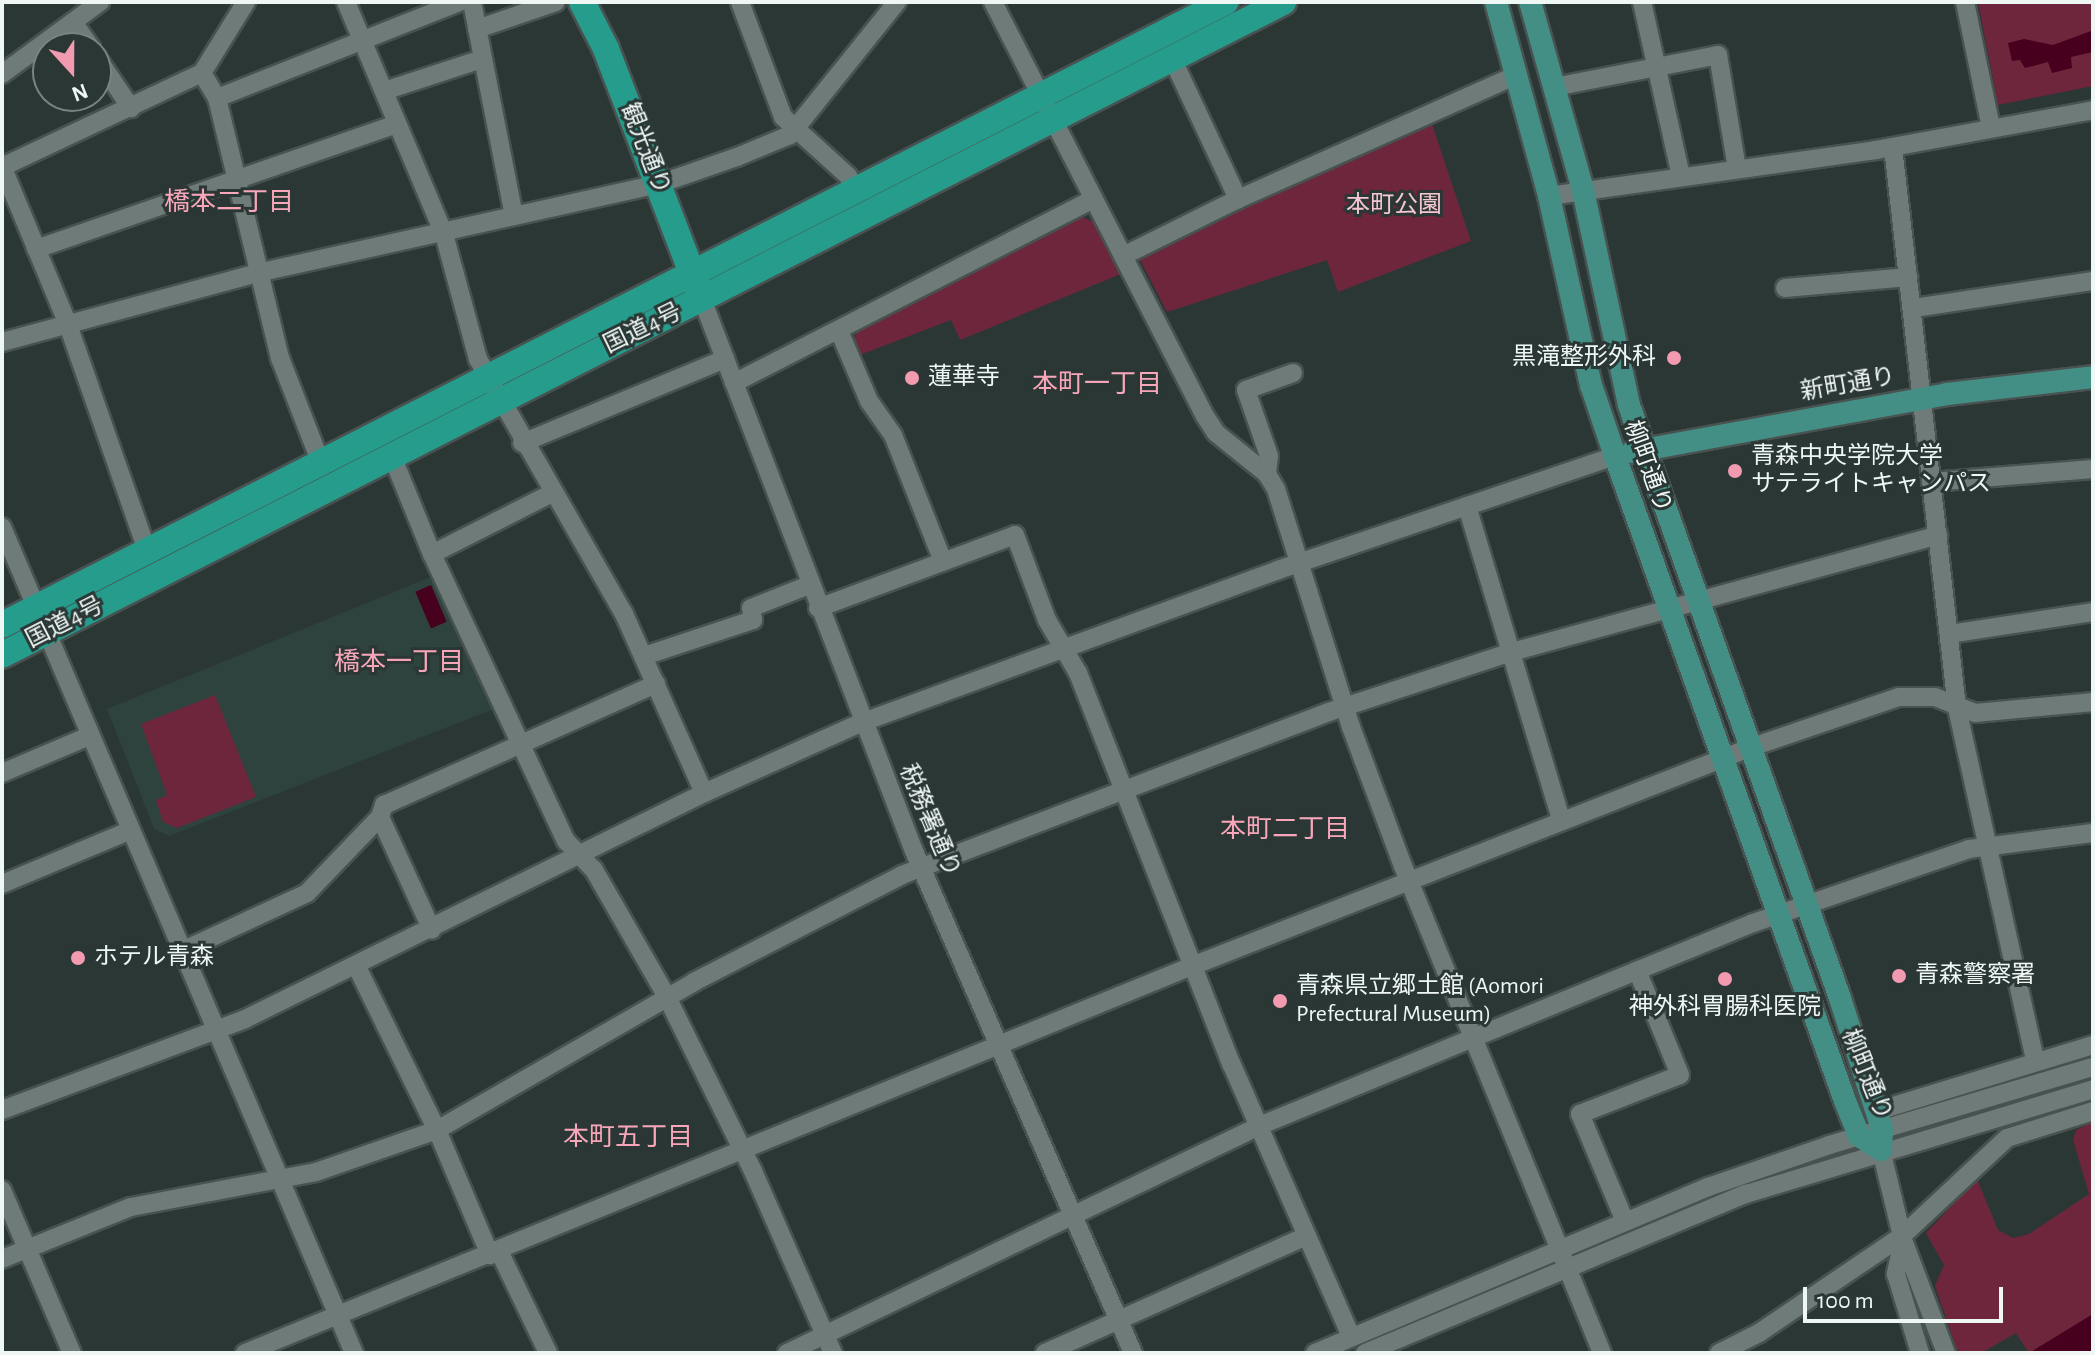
<!DOCTYPE html>
<meta charset="utf-8">
<style>
body{margin:0}
#map{position:relative;width:2095px;height:1355px;overflow:hidden;background:#2b3735;font-family:"Alegreya Sans","Noto Sans JP",sans-serif}
div>[style]{position:absolute}
[style*='--x']{left:calc(var(--x)*1px);top:calc(var(--y)*1px);width:calc(var(--w)*1px);rotate:calc(var(--a)*1deg)}
.built>*{inset:0;background:#2e423e}
.green>*{inset:0;background:#6e263d}
.water>*{inset:0;background:#47001d;transform-origin:0 0}
.roads{filter:drop-shadow(2px 0 #485250) drop-shadow(-2px 0 #485250) drop-shadow(0 2px #485250) drop-shadow(0 -2px #485250)}
.minor>*{height:18px;margin:-9px;padding:0 9px;transform-origin:9px;border-radius:9px;background:#6e7b79}
.major>*{height:22px;margin:-11px;padding:0 11px;transform-origin:11px;border-radius:11px;background:#438f85}
.highway>*{height:26px;margin:-13px;padding:0 13px;transform-origin:13px;border-radius:13px;background:#269c8d}
.dots>*{width:22px;height:22px;translate:-50% -50%;box-sizing:border-box;border:4px solid #2b3735;border-radius:50%}
span{translate:-50% -50%;white-space:nowrap;text-align:center;line-height:1.15;-webkit-text-stroke:6px #2b3735;paint-order:stroke}
.street-label{font-size:24px;color:#eff7f5}
.park-label{font-size:24px;color:#f5c7d1}
.poi-label{font-size:24px;color:#eff7f5}
.right{translate:-100% -50%;text-align:right}
.left{translate:0 -50%;text-align:left}
.neighbourhood-label{font-size:26px;color:#f8a6b9}
.frame{position:absolute;inset:0;border:4px solid #eff7f5;pointer-events:none}
.north{position:absolute;left:32px;top:32px;width:80px;height:80px;box-sizing:border-box;background:#2b3735;border:2px solid #798482;border-radius:50%;rotate:159deg;font-size:22px;font-weight:700;line-height:32px;text-align:center;color:#eff7f5}
.north::after{content:'';display:block;margin:auto;width:28px;height:36px;background:#f29aaf;clip-path:polygon(50% 0,100% 100%,50% 72%,0 100%)}
.scale{position:absolute;left:1803px;top:1287px;width:200px;height:36px;box-sizing:border-box;border:4px solid #eff7f5;border-top:0;padding-left:10px;font-size:24px;line-height:28px;white-space:nowrap;color:#eff7f5;-webkit-text-stroke:6px #2b3735;paint-order:stroke}
</style>
<div id="map">
<div class="built">
<div style="clip-path:polygon(433px 576px,494px 709px,169px 836px,154px 829px,107px 709px)"></div>
</div>
<div class="green">
<div style="clip-path:polygon(1978px 2px,2093px 2px,2093px 86px,1998px 105px)"></div>
<div style="clip-path:polygon(1430px 118px,1471px 241px,1338px 292px,1327px 260px,1167px 312px,1139px 258px,1222px 215px,1353px 159px)"></div>
<div style="clip-path:polygon(1079px 215px,1095px 223px,1121px 274px,960px 340px,951px 320px,857px 356px,852px 344px,857px 330px)"></div>
<div style="clip-path:polygon(215px 695px,256px 797px,177px 828px,163px 822px,156px 800px,167px 795px,141px 724px)"></div>
<div style="clip-path:polygon(2093px 1122px,2093px 1314px,2029px 1353px,2016px 1333px,1981px 1353px,1958px 1353px,1935px 1286px,1944px 1265px,1926px 1233px,1977px 1179px,1998px 1230px,2013px 1238px,2029px 1234px,2089px 1194px,2073px 1140px,2076px 1130px)"></div>
</div>
<div class="water">
<div style="clip-path:polygon(2091px 31px,2093px 52px,2071px 57px,2072px 68px,2052px 73px,2048px 62px,2025px 68px,2020px 60px,2012px 61px,2008px 43px,2024px 39px,2053px 45px)"></div>
<div style="left:431px;top:585px;width:40px;height:17px;rotate:67deg"></div>
<div style="clip-path:polygon(2093px 1314px,2093px 1353px,2029px 1353px)"></div>
</div>
<div class="roads">
<div class="minor">
<div style="--x:346;--y:2;--w:252;--a:67.1"></div>
<div style="--x:444;--y:234;--w:130;--a:74.8"></div>
<div style="--x:478;--y:359;--w:294;--a:60.2"></div>
<div style="--x:624;--y:614;--w:196;--a:65.9"></div>
<div style="--x:472;--y:2;--w:218;--a:78.9"></div>
<div style="--x:740;--y:2;--w:123;--a:69.5"></div>
<div style="--x:783;--y:117;--w:88;--a:42.2"></div>
<div style="--x:848;--y:176;--w:16;--a:60"></div>
<div style="--x:993;--y:2;--w:465;--a:62.9"></div>
<div style="--x:1205;--y:416;--w:20;--a:57"></div>
<div style="--x:1216;--y:433;--w:65;--a:38.8"></div>
<div style="--x:1267;--y:474;--w:17;--a:59"></div>
<div style="--x:1276;--y:489;--w:250;--a:72.5"></div>
<div style="--x:1351;--y:727;--w:148;--a:69.5"></div>
<div style="--x:1403;--y:866;--w:526;--a:67.77"></div>
<div style="--x:1642;--y:2;--w:178;--a:77.4"></div>
<div style="--x:1965;--y:2;--w:129;--a:78.3"></div>
<div style="--x:73;--y:22;--w:32;--a:55"></div>
<div style="--x:477;--y:29;--w:83;--a:-18.9"></div>
<div style="--x:96;--y:56;--w:63;--a:56.1"></div>
<div style="--x:1172;--y:58;--w:156;--a:64.9"></div>
<div style="--x:202;--y:73;--w:84;--a:-58.2"></div>
<div style="--x:2;--y:74;--w:122;--a:-36.3"></div>
<div style="--x:1554;--y:87;--w:167;--a:-11"></div>
<div style="--x:1718;--y:55;--w:115;--a:80.5"></div>
<div style="--x:384;--y:91;--w:103;--a:-18.1"></div>
<div style="--x:217;--y:98;--w:261;--a:-21.6"></div>
<div style="--x:1893;--y:147;--w:565;--a:83.49"></div>
<div style="--x:1957;--y:708;--w:362;--a:77.5"></div>
<div style="--x:2;--y:166;--w:169;--a:67.4"></div>
<div style="--x:67;--y:322;--w:243;--a:70.7"></div>
<div style="--x:2;--y:167;--w:221;--a:-25.2"></div>
<div style="--x:202;--y:73;--w:29;--a:59"></div>
<div style="--x:217;--y:98;--w:268;--a:76.4"></div>
<div style="--x:280;--y:358;--w:113;--a:68.7"></div>
<div style="--x:1549;--y:196;--w:330;--a:-8"></div>
<div style="--x:1876;--y:150;--w:221;--a:-10.4"></div>
<div style="--x:36;--y:249;--w:382;--a:-19.1"></div>
<div style="--x:1123;--y:256;--w:128;--a:-26.4"></div>
<div style="--x:1238;--y:199;--w:304;--a:-24"></div>
<div style="--x:1785;--y:288;--w:124;--a:-5.1"></div>
<div style="--x:702;--y:299;--w:591;--a:68.99"></div>
<div style="--x:914;--y:851;--w:548;--a:66.43"></div>
<div style="--x:1914;--y:308;--w:181;--a:-8.6"></div>
<div style="--x:840;--y:333;--w:74;--a:66.9"></div>
<div style="--x:869;--y:401;--w:42;--a:54.8"></div>
<div style="--x:893;--y:435;--w:136;--a:68.4"></div>
<div style="--x:2;--y:342;--w:264;--a:-15.1"></div>
<div style="--x:257;--y:273;--w:412;--a:-12.5"></div>
<div style="--x:659;--y:184;--w:83;--a:-19.1"></div>
<div style="--x:737;--y:157;--w:57;--a:-22.5"></div>
<div style="--x:790;--y:135;--w:171;--a:-51.2"></div>
<div style="--x:734;--y:383;--w:403;--a:-27.1"></div>
<div style="--x:522;--y:443;--w:220;--a:-22.5"></div>
<div style="--x:392;--y:456;--w:106;--a:67.8"></div>
<div style="--x:432;--y:554;--w:317;--a:65"></div>
<div style="--x:566;--y:841;--w:40;--a:46"></div>
<div style="--x:594;--y:870;--w:146;--a:60.1"></div>
<div style="--x:667;--y:997;--w:194;--a:63.7"></div>
<div style="--x:753;--y:1171;--w:199;--a:66.3"></div>
<div style="--x:1267;--y:474;--w:18;--a:-84"></div>
<div style="--x:1269;--y:456;--w:70;--a:-109.2"></div>
<div style="--x:1246;--y:390;--w:50;--a:-19.9"></div>
<div style="--x:1931;--y:482;--w:163;--a:-4.6"></div>
<div style="--x:1467;--y:506;--w:328;--a:73.3"></div>
<div style="--x:2;--y:527;--w:898;--a:66.92"></div>
<div style="--x:432;--y:554;--w:137;--a:-26.9"></div>
<div style="--x:818;--y:608;--w:210;--a:-20.3"></div>
<div style="--x:1015;--y:535;--w:91;--a:69.4"></div>
<div style="--x:1047;--y:620;--w:61;--a:59.7"></div>
<div style="--x:1078;--y:673;--w:421;--a:68.6"></div>
<div style="--x:1232;--y:1065;--w:296;--a:66.3"></div>
<div style="--x:1949;--y:634;--w:146;--a:-8.7"></div>
<div style="--x:644;--y:656;--w:115;--a:-18.3"></div>
<div style="--x:753;--y:620;--w:12;--a:-99"></div>
<div style="--x:751;--y:608;--w:62;--a:-21.6"></div>
<div style="--x:2;--y:773;--w:95;--a:-23"></div>
<div style="--x:380;--y:817;--w:124;--a:65.3"></div>
<div style="--x:2;--y:884;--w:138;--a:-22.7"></div>
<div style="--x:180;--y:952;--w:140;--a:-24.9"></div>
<div style="--x:307;--y:893;--w:105;--a:-46.2"></div>
<div style="--x:380;--y:817;--w:13;--a:-72"></div>
<div style="--x:384;--y:805;--w:298;--a:-24"></div>
<div style="--x:357;--y:967;--w:182;--a:63.9"></div>
<div style="--x:437;--y:1130;--w:136;--a:67"></div>
<div style="--x:2;--y:1110;--w:259;--a:-20.5"></div>
<div style="--x:245;--y:1019;--w:512;--a:-26.21"></div>
<div style="--x:704;--y:793;--w:174;--a:-24.1"></div>
<div style="--x:863;--y:722;--w:442;--a:-20.1"></div>
<div style="--x:1278;--y:570;--w:356;--a:-18.7"></div>
<div style="--x:1877;--y:1111;--w:226;--a:-17"></div>
<div style="--x:1881;--y:1150;--w:93;--a:76.3"></div>
<div style="--x:1903;--y:1240;--w:121;--a:69.2"></div>
<div style="--x:2;--y:1190;--w:177;--a:66.8"></div>
<div style="--x:1624;--y:1219;--w:114;--a:-112.7"></div>
<div style="--x:1580;--y:1114;--w:107;--a:-21.3"></div>
<div style="--x:1680;--y:1075;--w:113;--a:-112.3"></div>
<div style="--x:1903;--y:1240;--w:35;--a:102"></div>
<div style="--x:1896;--y:1274;--w:83;--a:73.1"></div>
<div style="--x:499;--y:1251;--w:113;--a:64.3"></div>
<div style="--x:2;--y:1259;--w:139;--a:-22"></div>
<div style="--x:131;--y:1207;--w:188;--a:-10.7"></div>
<div style="--x:316;--y:1172;--w:128;--a:-19.1"></div>
<div style="--x:437;--y:1130;--w:297;--a:-29.9"></div>
<div style="--x:694;--y:982;--w:234;--a:-27.2"></div>
<div style="--x:902;--y:875;--w:457;--a:-20.9"></div>
<div style="--x:1329;--y:712;--w:188;--a:-18.2"></div>
<div style="--x:1508;--y:653;--w:446;--a:-15.3"></div>
<div style="--x:245;--y:1353;--w:1023;--a:-22.23"></div>
<div style="--x:1192;--y:966;--w:601;--a:-21.36"></div>
<div style="--x:1752;--y:747;--w:155;--a:-18.8"></div>
<div style="--x:1899;--y:697;--w:36;--a:0"></div>
<div style="--x:1935;--y:697;--w:43;--a:21.8"></div>
<div style="--x:1975;--y:713;--w:119;--a:-5.3"></div>
<div style="--x:787;--y:1353;--w:524;--a:-25.68"></div>
<div style="--x:1259;--y:1126;--w:534;--a:-22.34"></div>
<div style="--x:1753;--y:923;--w:228;--a:-18.9"></div>
<div style="--x:1969;--y:849;--w:125;--a:-7.4"></div>
<div style="--x:1045;--y:1353;--w:287;--a:-24.1"></div>
<div style="--x:1315;--y:1353;--w:427;--a:-22.9"></div>
<div style="--x:1708;--y:1187;--w:128;--a:-19.1"></div>
<div style="--x:1829;--y:1145;--w:275;--a:-16.5"></div>
<div style="--x:1365;--y:1353;--w:413;--a:-22.7"></div>
<div style="--x:1746;--y:1194;--w:363;--a:-16.8"></div>
<div style="--x:1719;--y:1353;--w:45;--a:-26.6"></div>
<div style="--x:1759;--y:1333;--w:174;--a:-34.2"></div>
<div style="--x:1903;--y:1235;--w:142;--a:-43"></div>
<div style="--x:2007;--y:1138;--w:90;--a:-17.4"></div>
</div>
<div class="major">
<div style="--x:1496;--y:2;--w:201;--a:74.7"></div>
<div style="--x:1549;--y:196;--w:194;--a:77.5"></div>
<div style="--x:1591;--y:385;--w:75;--a:71.3"></div>
<div style="--x:1615;--y:456;--w:685;--a:70.37"></div>
<div style="--x:1845;--y:1101;--w:38;--a:68"></div>
<div style="--x:1859;--y:1136;--w:26;--a:32"></div>
<div style="--x:1881;--y:1150;--w:21;--a:-87"></div>
<div style="--x:1882;--y:1129;--w:138;--a:-107.8"></div>
<div style="--x:1840;--y:998;--w:629;--a:-109.59"></div>
<div style="--x:1629;--y:405;--w:220;--a:-102.1"></div>
<div style="--x:1583;--y:190;--w:195;--a:-105.7"></div>
<div style="--x:1632;--y:452;--w:320;--a:-10.4"></div>
<div style="--x:1947;--y:394;--w:147;--a:-6.6"></div>
</div>
<div class="highway">
<div style="--x:582;--y:2;--w:53;--a:62.9"></div>
<div style="--x:606;--y:49;--w:257;--a:69"></div>
<div style="--x:2;--y:625;--w:1373;--a:-26.99"></div>
<div style="--x:2;--y:655;--w:1438;--a:-27.01"></div>
</div>
</div>
<div class="dots">
<div style="left:1674px;top:358px;background:#f29aaf"></div>
<div style="left:912px;top:378px;background:#f29aaf"></div>
<div style="left:1735px;top:471px;background:#f29aaf"></div>
<div style="left:78px;top:958px;background:#f29aaf"></div>
<div style="left:1899px;top:976px;background:#f29aaf"></div>
<div style="left:1725px;top:979px;background:#f29aaf"></div>
<div style="left:1280px;top:1001px;background:#f29aaf"></div>
</div>
<div class="street-label">
<span style="left:645px;top:149px;rotate:69deg">観光通り</span>
<span style="left:643px;top:329px;rotate:-26deg">国道4号</span>
<span style="left:1848px;top:385px;rotate:-10deg">新町通り</span>
<span style="left:1647px;top:467px;rotate:70deg">柳町通り</span>
<span style="left:65px;top:623px;rotate:-27deg">国道4号</span>
<span style="left:929px;top:821px;rotate:67deg">税務署通り</span>
<span style="left:1866px;top:1075px;rotate:68deg">柳町通り</span>
</div>
<div class="park-label">
<span style="left:1394px;top:206px">本町公園</span>
</div>
<div class="poi-label">
<span class="right" style="left:1656px;top:358px">黒滝整形外科</span>
<span class="left" style="left:928px;top:378px">蓮華寺</span>
<span class="left" style="left:1751px;top:471px">青森中央学院大学<br>サテライトキャンパス</span>
<span class="left" style="left:94px;top:958px">ホテル青森</span>
<span class="left" style="left:1915px;top:976px">青森警察署</span>
<span class="left" style="left:1296px;top:1001px">青森県立郷土館 (Aomori<br>Prefectural Museum)</span>
<span style="left:1725px;top:1008px">神外科胃腸科医院</span>
</div>
<div class="neighbourhood-label">
<span style="left:229px;top:203px">橋本二丁目</span>
<span style="left:1097px;top:385px">本町一丁目</span>
<span style="left:399px;top:663px">橋本一丁目</span>
<span style="left:1285px;top:830px">本町二丁目</span>
<span style="left:628px;top:1138px">本町五丁目</span>
</div>
<div class="frame"></div>
<div class="north">N</div>
<div class="scale">100 m</div>
</div>
